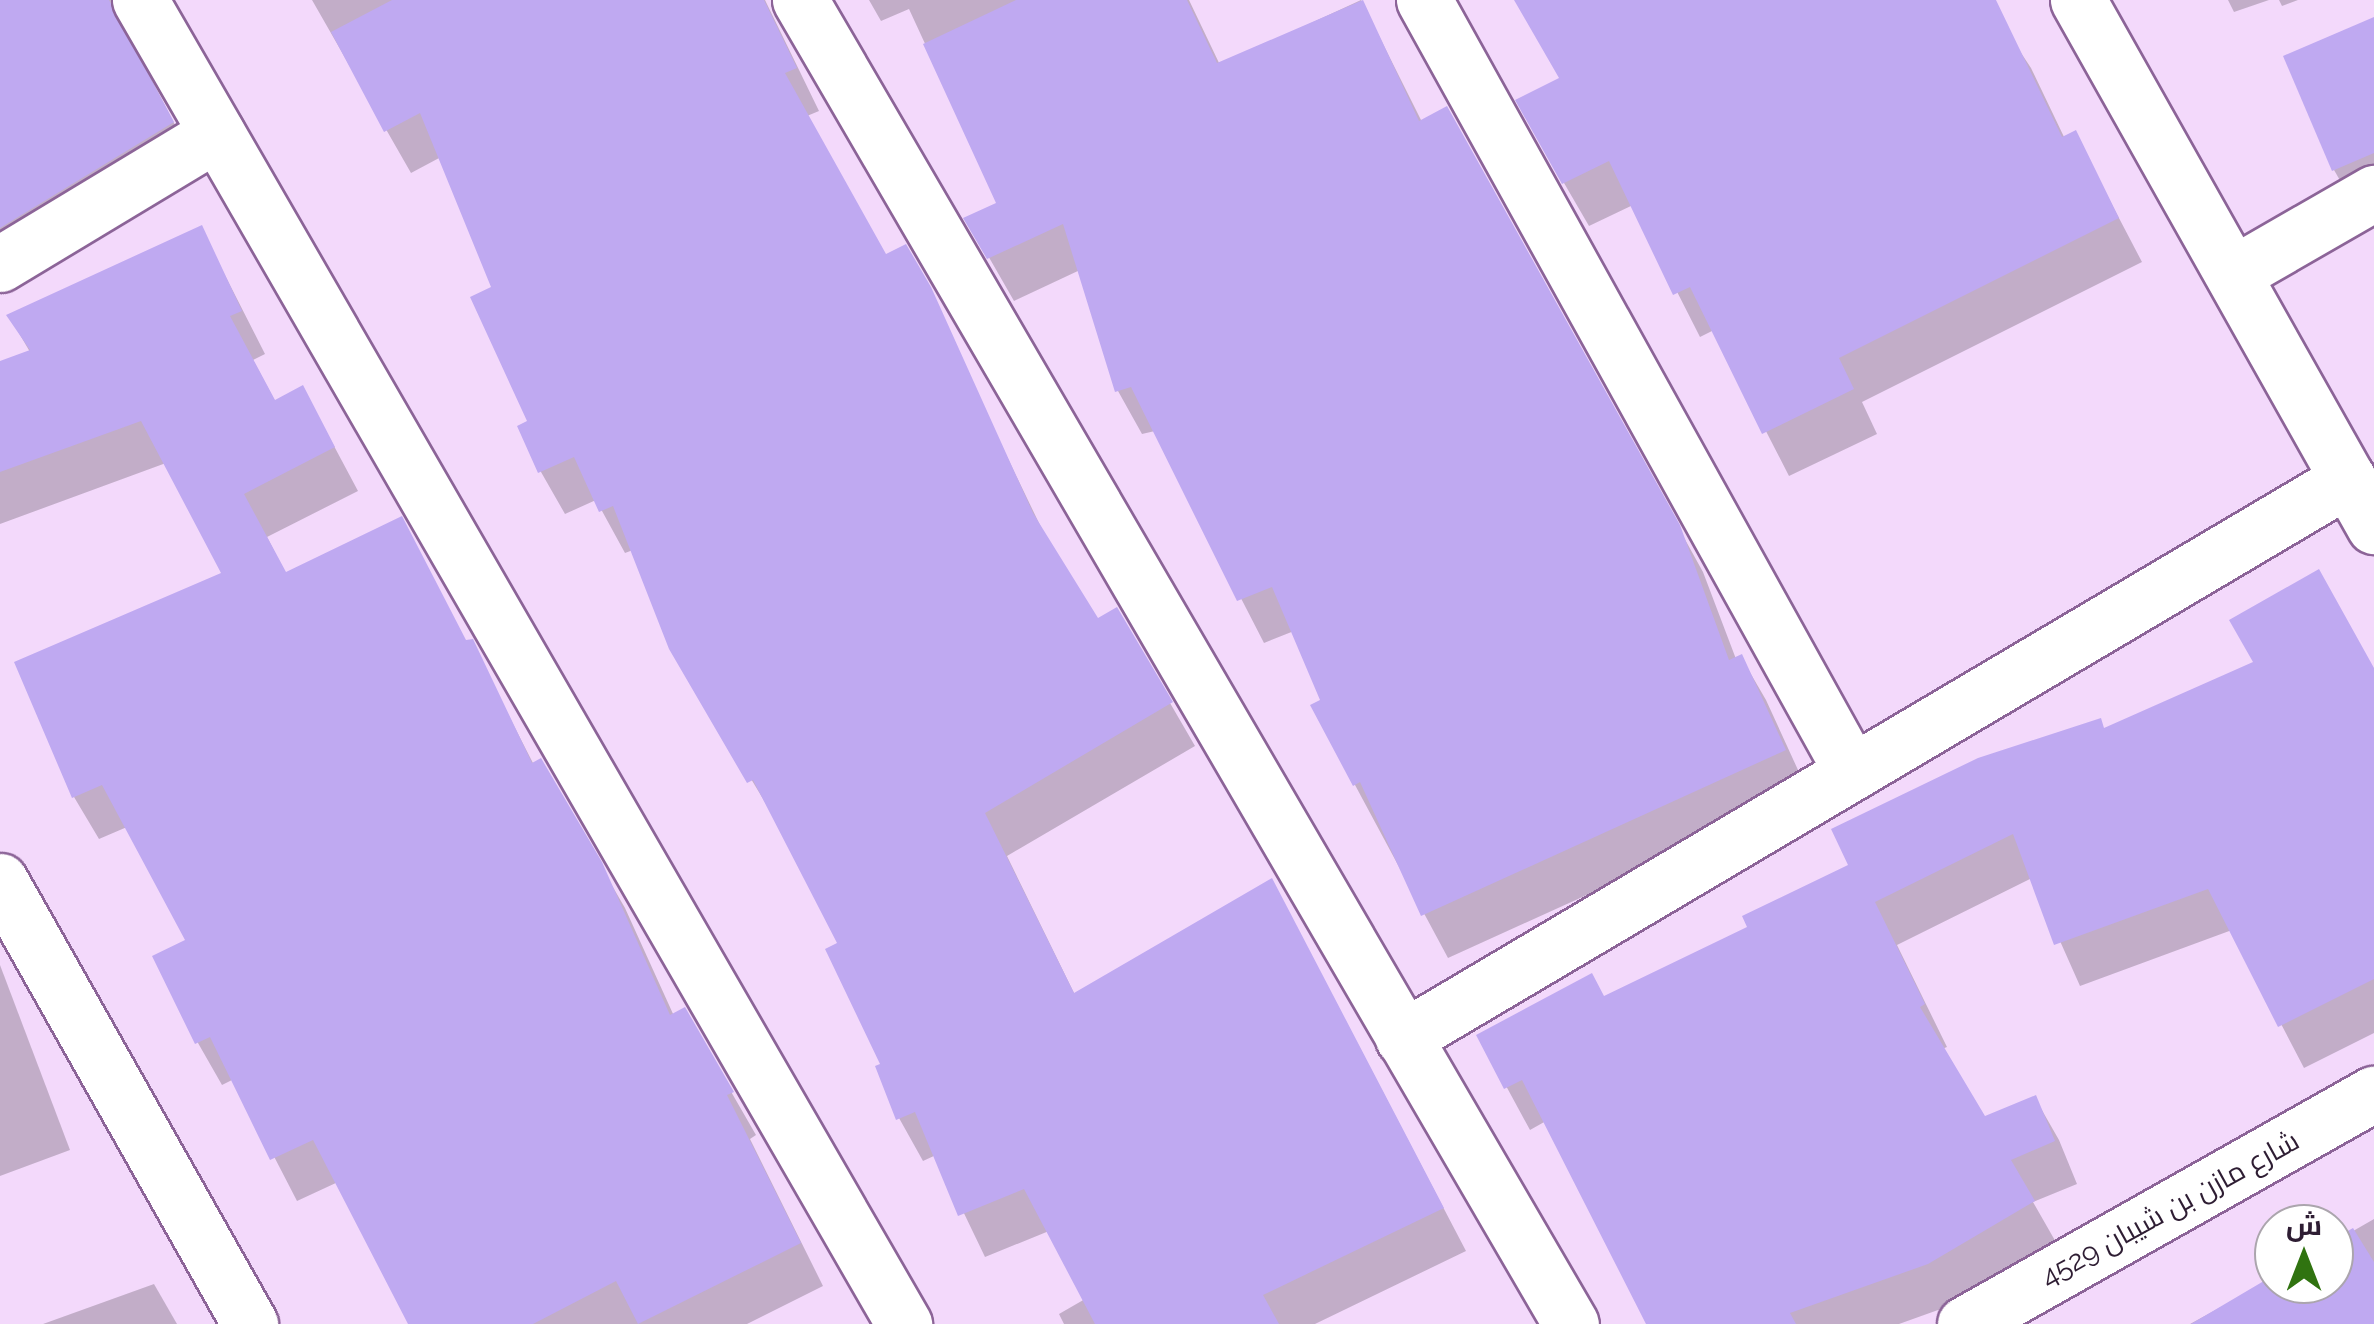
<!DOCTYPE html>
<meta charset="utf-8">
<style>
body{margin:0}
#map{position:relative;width:2374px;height:1324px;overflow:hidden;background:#f3d9fb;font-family:Raleway,Cairo,sans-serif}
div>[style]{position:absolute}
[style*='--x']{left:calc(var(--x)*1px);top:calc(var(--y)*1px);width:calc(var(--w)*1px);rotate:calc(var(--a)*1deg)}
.shadow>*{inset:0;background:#0003}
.building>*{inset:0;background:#bfa9f1}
.roads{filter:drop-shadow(2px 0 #8c6498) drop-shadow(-2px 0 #8c6498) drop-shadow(0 2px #8c6498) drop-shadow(0 -2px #8c6498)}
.minor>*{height:55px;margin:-27.5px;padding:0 27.5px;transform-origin:27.5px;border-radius:27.5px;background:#fff}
span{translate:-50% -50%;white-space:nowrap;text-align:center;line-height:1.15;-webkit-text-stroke:8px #fff;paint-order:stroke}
.street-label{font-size:28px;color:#2e1d33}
.north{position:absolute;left:2254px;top:1204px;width:100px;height:100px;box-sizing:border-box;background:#fff;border:2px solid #aba5ad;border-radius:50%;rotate:0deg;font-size:28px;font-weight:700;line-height:40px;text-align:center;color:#2e1d33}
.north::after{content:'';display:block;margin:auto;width:35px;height:45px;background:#307310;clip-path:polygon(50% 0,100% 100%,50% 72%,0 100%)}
</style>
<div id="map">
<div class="shadow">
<div style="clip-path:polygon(0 0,124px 0,138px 27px,128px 35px,197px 167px,0 282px)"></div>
<div style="clip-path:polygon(312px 0,765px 0,819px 111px,807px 116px,918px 317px,936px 309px,1051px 548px,1097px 622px,1116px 610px,1195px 746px,1007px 856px,1075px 995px,1295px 924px,1466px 1251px,1315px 1324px,1064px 1324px,1059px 1314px,1085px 1299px,1049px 1231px,985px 1257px,936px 1155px,923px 1161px,899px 1118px,840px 945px,777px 822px,672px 648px,633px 550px,625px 553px,596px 500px,565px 514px,541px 472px,495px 288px,441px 157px,411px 173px)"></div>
<div style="clip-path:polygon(869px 0,1189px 0,1220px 65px,1361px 0,1422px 122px,1471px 152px,1703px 572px,1736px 659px,1741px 657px,1766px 700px,1809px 794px,1448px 958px,1355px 785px,1294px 631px,1264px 643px,1155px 431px,1142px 434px,1118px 391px,1080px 270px,1014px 301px,967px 219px,999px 204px,909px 9px,881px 21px)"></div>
<div style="clip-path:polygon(1516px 0,1986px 0,2031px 68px,2065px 139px,2075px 134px,2142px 262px,1862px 402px,1877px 434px,1789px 476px,1714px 330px,1700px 337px,1633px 205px,1589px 226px,1564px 183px,1563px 80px)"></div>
<div style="clip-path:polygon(2228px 0,2269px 0,2234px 12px)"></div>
<div style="clip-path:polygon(2279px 0,2298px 0,2282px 6px)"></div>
<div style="clip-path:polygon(2374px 20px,2374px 203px,2357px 210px,2334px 170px)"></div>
<div style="clip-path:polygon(201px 228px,265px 354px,253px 360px,276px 403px,326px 431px,358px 491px,267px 537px,286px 574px,471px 642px,534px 765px,540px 761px,625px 908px,674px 1016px,684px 1010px,756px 1135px,750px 1139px,823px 1286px,747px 1324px,411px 1324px,338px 1182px,297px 1201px,234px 1079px,222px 1085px,198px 1043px,188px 941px,127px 827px,99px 839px,74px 797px,224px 574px,166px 463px,0 524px,0 364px,30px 352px,9px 316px)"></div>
<div style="clip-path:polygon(2374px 672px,2374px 1033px,2304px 1068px,2232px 930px,2080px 986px,2032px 878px,1897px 945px,1947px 1047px,1942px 1049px,1984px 1120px,2035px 1098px,2059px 1140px,2077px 1184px,2033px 1202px,2057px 1244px,1952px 1305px,1899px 1324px,1648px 1324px,1546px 1121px,1530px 1130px,1479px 1036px,1604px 999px,1750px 928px,1851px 866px,2105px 730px)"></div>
<div style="clip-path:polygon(0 965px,70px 1150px,0 1176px)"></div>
<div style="clip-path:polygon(2374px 1219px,2374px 1324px,2190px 1324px,2274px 1278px,2274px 1284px,2334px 1284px,2334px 1242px)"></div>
<div style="clip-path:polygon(154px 1284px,177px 1324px,43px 1324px)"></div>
</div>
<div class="building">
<div style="clip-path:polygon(0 0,109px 0,174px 122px,0 228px)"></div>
<div style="clip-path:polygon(392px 0,764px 0,797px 68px,785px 73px,886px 254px,906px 244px,931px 287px,1033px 513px,1098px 618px,1117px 607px,1173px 702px,985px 813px,1074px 993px,1272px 878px,1444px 1208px,1263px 1295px,1279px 1324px,1095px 1324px,1024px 1189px,958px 1216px,915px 1112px,896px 1120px,875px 1066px,880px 1064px,825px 949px,837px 943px,753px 780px,747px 783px,669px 649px,613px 506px,599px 512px,574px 457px,538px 473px,517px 426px,527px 421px,470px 297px,491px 287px,420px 113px,384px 132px,331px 32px)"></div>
<div style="clip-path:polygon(1016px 0,1187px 0,1217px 63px,1363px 0,1419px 121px,1447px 106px,1680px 525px,1729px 660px,1742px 654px,1786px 750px,1421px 916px,1360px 782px,1353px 786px,1310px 705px,1320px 700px,1272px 587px,1237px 601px,1131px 387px,1115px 392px,1063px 224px,987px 259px,963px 218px,996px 203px,923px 44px)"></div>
<div style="clip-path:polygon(1514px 0,1996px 0,2062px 137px,2076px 130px,2119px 218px,1839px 358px,1854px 389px,1762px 434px,1690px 287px,1673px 295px,1609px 161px,1562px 184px,1515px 100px,1559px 78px)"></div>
<div style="clip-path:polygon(2374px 17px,2374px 153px,2332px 171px,2283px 56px)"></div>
<div style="clip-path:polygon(202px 225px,242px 311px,230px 316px,275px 400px,303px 385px,335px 447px,244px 494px,286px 572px,402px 516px,466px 640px,473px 639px,532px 763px,541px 758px,602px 862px,670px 1015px,685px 1007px,734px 1092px,727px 1095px,801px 1243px,638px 1324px,616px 1281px,533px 1324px,408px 1324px,313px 1140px,270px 1160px,210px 1037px,195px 1044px,152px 956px,185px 940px,102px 785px,72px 798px,14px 662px,221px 573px,141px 421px,0 472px,0 361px,30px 350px,6px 315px)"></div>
<div style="clip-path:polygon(2319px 569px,2374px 668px,2374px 979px,2278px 1027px,2208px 889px,2054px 945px,2013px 834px,1875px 902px,1925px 1004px,1920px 1007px,1985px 1116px,2036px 1095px,2055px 1141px,2011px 1160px,2035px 1201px,1928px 1264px,1790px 1313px,1796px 1324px,1646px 1324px,1522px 1080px,1504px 1089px,1476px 1035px,1592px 973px,1604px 996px,1747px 927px,1742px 916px,1848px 865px,1831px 829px,1978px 758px,2101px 718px,2104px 728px,2253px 662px,2229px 620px)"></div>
<div style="clip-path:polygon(2353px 1228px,2374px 1262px,2374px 1324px,2191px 1324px,2274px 1275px,2274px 1284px,2334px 1284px,2334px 1239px)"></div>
</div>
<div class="roads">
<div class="minor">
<div style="--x:140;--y:0;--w:1529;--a:60.01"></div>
<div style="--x:800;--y:0;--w:1532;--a:59.79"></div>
<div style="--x:1424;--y:0;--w:883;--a:61"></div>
<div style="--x:2078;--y:0;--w:604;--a:60.63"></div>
<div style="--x:0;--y:264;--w:253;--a:-31.1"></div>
<div style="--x:2233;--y:274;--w:163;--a:-29.9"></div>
<div style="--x:0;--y:881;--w:509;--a:60.56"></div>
<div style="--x:1403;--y:1038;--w:1098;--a:-30.61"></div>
<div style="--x:1965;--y:1324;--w:469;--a:-29.4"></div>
</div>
</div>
<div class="street-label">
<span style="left:2170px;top:1209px;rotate:-29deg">شارع مازن بن شيبان 4529</span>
</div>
<div class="north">ش</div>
</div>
